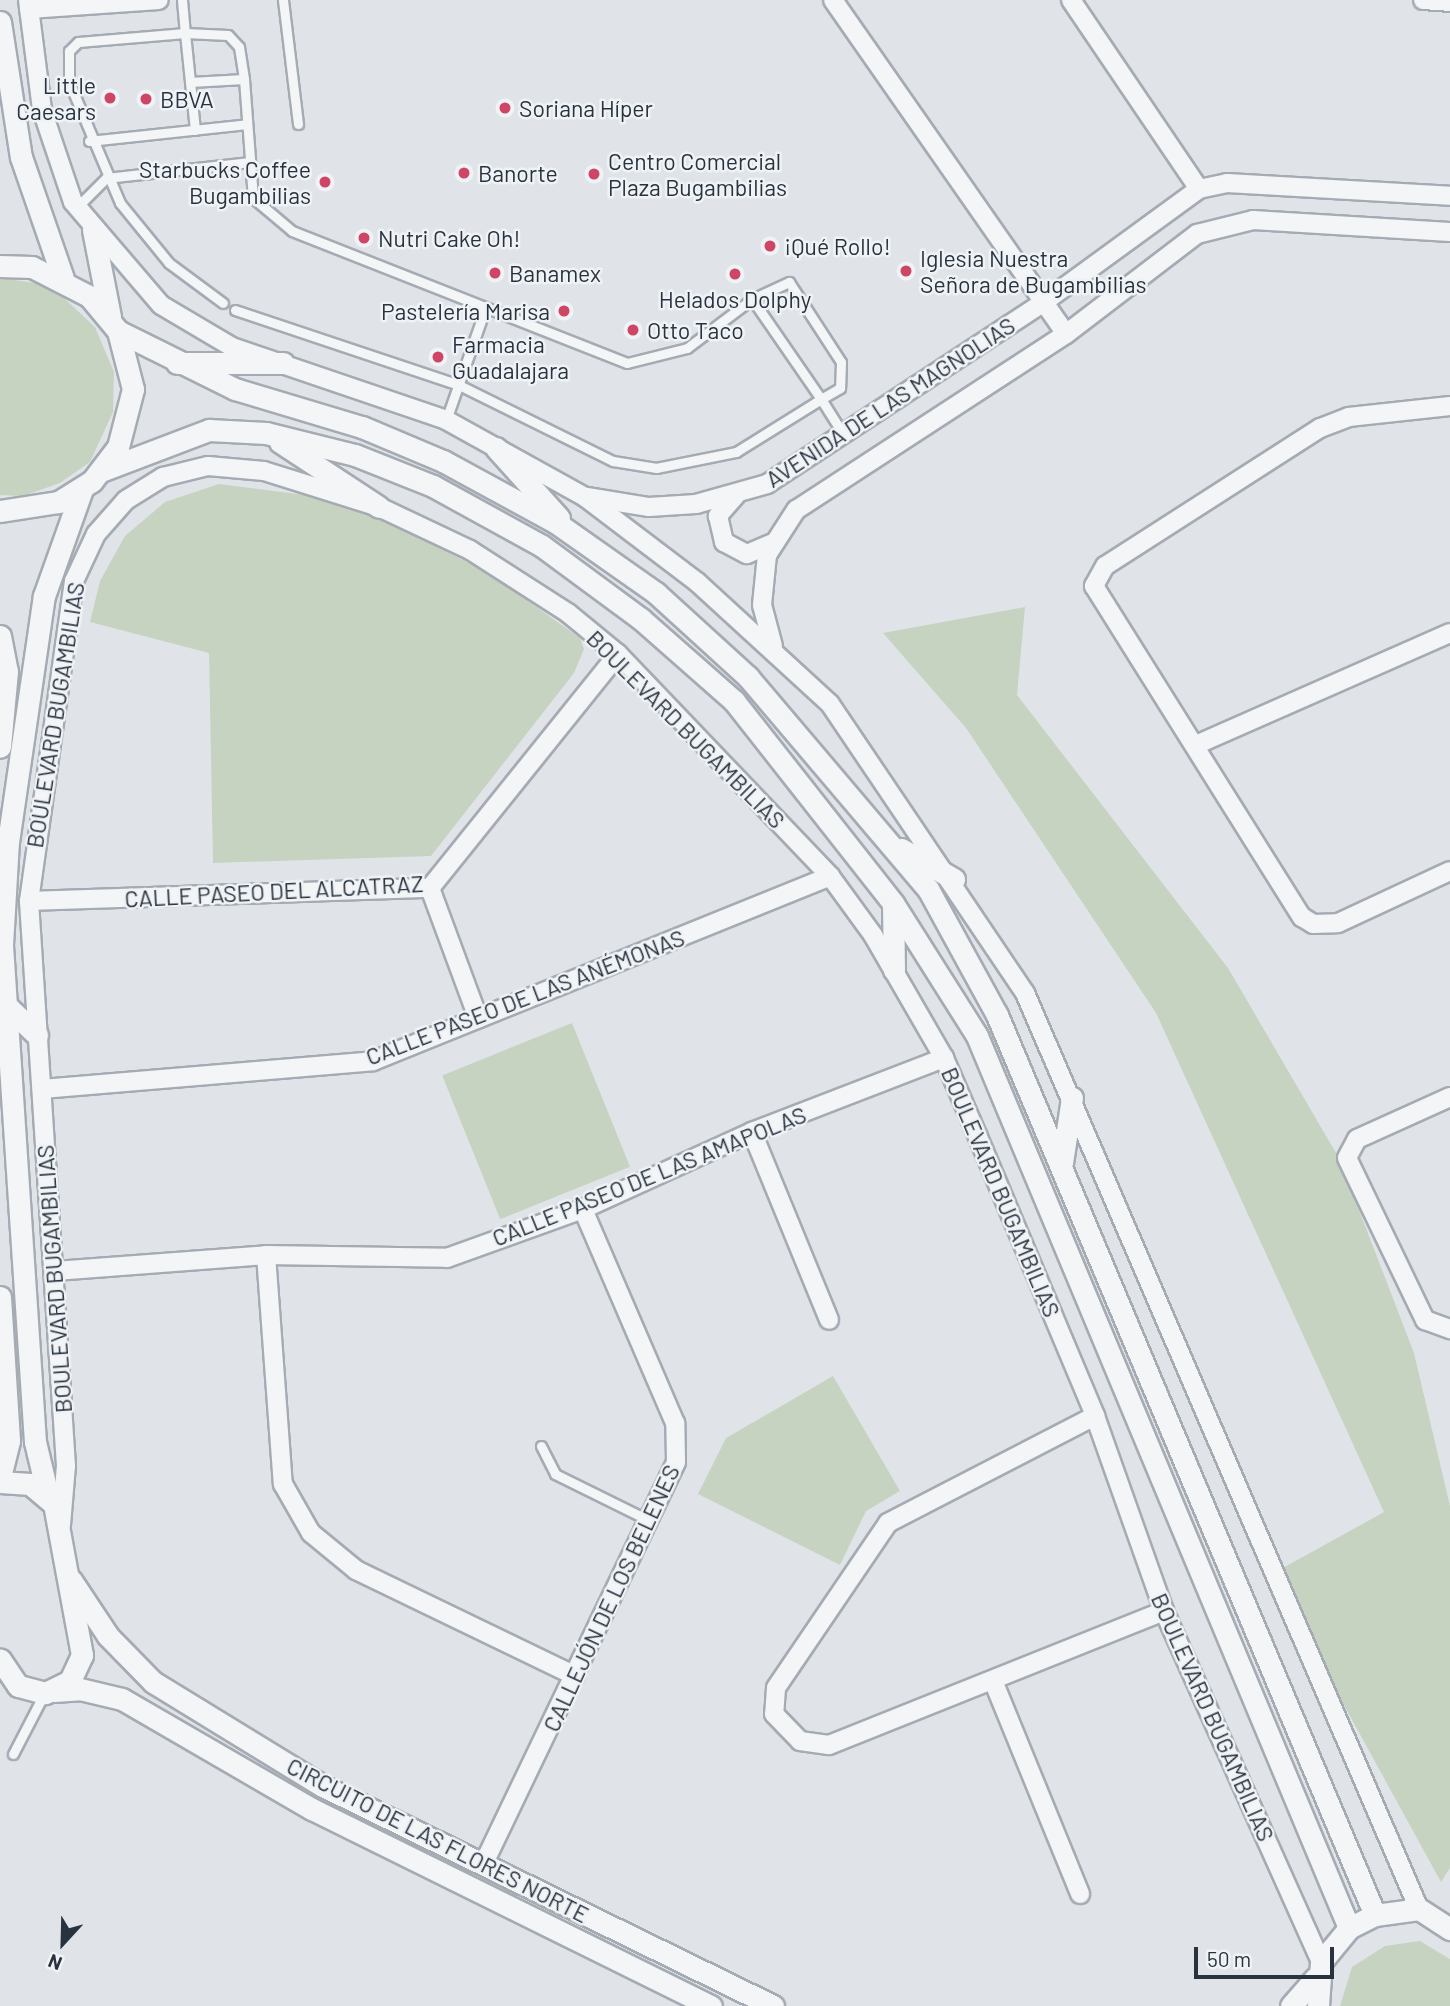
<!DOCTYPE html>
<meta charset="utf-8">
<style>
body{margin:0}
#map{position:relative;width:1450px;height:2006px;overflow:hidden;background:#e0e4e9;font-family:Barlow,sans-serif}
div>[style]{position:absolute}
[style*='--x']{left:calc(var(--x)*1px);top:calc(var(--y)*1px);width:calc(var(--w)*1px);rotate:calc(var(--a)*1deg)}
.green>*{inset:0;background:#c7d3c1;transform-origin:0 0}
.roads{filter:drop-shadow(2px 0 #a5abb3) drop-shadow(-2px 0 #a5abb3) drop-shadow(0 2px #a5abb3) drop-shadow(0 -2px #a5abb3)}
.service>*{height:9px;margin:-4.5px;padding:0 4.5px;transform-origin:4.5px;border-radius:4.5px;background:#f3f5f7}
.minor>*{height:18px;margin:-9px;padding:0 9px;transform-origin:9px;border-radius:9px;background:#f3f5f7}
.tertiary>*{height:21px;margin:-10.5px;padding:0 10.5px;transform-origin:10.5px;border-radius:10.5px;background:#f3f5f7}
.dots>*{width:19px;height:19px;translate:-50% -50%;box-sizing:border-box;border:4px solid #f0f3f6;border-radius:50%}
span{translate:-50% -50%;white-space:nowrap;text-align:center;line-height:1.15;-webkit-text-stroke:5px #f0f3f6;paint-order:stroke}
.poi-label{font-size:23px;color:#293340}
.right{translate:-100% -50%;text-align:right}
.left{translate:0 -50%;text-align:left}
.street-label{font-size:23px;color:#293340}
.north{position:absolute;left:28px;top:1908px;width:70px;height:70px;-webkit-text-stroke:5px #f0f3f6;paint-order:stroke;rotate:202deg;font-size:19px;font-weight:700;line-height:28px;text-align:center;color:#293340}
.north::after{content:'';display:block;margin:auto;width:24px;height:32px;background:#293340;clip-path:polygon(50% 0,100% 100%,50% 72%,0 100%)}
.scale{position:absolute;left:1194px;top:1947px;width:140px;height:32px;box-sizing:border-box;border:4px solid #293340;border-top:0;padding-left:9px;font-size:21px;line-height:24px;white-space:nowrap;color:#293340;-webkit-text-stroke:5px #f0f3f6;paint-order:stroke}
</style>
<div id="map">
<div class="green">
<div style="clip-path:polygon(0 278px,50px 285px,95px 327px,114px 372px,113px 412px,90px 462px,60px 483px,23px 496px,0 495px)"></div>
<div style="clip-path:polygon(219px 484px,321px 497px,395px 524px,493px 576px,580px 638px,584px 649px,574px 673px,431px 856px,213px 863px,209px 653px,90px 622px,100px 581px,125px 536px,165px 502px)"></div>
<div style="clip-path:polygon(1025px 607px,1017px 695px,1228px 968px,1339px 1158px,1414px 1353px,1450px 1506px,1450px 1868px,1441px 1882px,1272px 1574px,1384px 1512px,1156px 1013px,966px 728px,883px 633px)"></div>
<div style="left:572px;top:1023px;width:155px;height:140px;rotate:68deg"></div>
<div style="clip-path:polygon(833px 1376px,900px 1491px,866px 1511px,840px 1565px,698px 1494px,726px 1438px)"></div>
<div style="clip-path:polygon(1420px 1941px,1450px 1959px,1450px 2006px,1340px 2006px,1352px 1967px,1385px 1946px)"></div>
</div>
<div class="roads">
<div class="service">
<div style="--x:182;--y:0;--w:33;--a:85"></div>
<div style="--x:185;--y:33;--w:107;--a:175.2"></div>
<div style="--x:78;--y:42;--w:13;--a:135"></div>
<div style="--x:69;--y:51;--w:31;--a:90"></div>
<div style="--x:69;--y:82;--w:131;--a:67.1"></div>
<div style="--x:120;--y:203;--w:77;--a:50.8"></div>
<div style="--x:169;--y:263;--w:67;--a:36.5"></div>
<div style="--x:283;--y:0;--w:125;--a:83.1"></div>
<div style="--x:190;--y:82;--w:54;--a:-3.2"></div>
<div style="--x:195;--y:130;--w:98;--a:-95.9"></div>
<div style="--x:185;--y:33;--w:43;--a:2.7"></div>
<div style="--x:228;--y:35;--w:16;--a:47"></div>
<div style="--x:239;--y:47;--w:32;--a:81"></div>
<div style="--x:244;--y:79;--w:119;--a:85.7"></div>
<div style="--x:253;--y:198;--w:51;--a:40.2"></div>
<div style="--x:292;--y:231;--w:360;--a:21.5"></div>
<div style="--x:627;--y:363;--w:62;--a:-14"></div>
<div style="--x:687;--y:348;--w:81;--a:-37"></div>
<div style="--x:752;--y:299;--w:41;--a:-24.7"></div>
<div style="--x:789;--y:282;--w:95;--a:57"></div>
<div style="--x:841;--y:362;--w:26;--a:92"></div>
<div style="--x:840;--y:388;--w:22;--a:150"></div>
<div style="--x:821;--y:399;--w:121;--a:-124.6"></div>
<div style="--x:89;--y:141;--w:159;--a:-6.1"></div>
<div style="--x:77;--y:207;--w:41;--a:-45"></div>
<div style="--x:106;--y:178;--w:145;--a:-6.3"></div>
<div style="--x:235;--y:310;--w:236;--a:18.5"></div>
<div style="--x:459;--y:385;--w:172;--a:26.3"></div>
<div style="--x:613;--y:461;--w:44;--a:9.2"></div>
<div style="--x:656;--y:468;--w:82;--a:-11.3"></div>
<div style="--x:736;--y:452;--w:100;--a:-31.9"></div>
<div style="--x:821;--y:399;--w:41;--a:57.8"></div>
<div style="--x:446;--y:420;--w:114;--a:-70.6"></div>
<div style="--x:541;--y:1446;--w:31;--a:63"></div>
<div style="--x:555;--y:1474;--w:104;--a:26.3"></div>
<div style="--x:13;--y:1754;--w:68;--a:-62.7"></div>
</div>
<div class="minor">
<div style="--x:28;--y:0;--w:111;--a:82.7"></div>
<div style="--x:42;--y:110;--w:97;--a:71.4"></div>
<div style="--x:73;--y:202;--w:135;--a:49.5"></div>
<div style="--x:161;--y:305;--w:82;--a:30.6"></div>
<div style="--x:232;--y:347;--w:226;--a:18.8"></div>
<div style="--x:446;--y:420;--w:159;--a:29"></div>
<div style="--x:585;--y:497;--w:141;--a:37.2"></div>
<div style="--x:697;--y:582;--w:180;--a:42.5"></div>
<div style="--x:830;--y:704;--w:349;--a:56"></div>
<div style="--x:1025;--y:993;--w:997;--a:66.73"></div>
<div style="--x:833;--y:0;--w:407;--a:55.1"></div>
<div style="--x:1071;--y:0;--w:228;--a:55.9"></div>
<div style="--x:1423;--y:0;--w:27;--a:4"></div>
<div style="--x:29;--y:9;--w:130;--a:-4"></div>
<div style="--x:1450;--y:406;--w:102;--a:173.8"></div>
<div style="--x:1349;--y:417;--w:31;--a:159"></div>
<div style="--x:1320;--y:428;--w:255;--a:147.3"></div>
<div style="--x:1105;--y:566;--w:23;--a:119"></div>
<div style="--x:1094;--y:586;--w:391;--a:57.9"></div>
<div style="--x:1302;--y:917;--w:13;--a:32"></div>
<div style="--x:1313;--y:924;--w:25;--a:-2"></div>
<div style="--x:1338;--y:923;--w:123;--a:-24.9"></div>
<div style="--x:736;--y:495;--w:28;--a:131"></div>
<div style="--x:718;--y:516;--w:27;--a:77"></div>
<div style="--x:724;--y:542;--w:26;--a:28"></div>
<div style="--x:747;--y:554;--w:26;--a:-23"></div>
<div style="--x:587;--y:497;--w:63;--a:9.2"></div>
<div style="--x:649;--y:507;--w:47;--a:-3.7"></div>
<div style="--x:696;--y:504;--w:74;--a:-15.7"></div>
<div style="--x:767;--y:484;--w:331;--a:-33.3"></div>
<div style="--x:1044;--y:302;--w:192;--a:-36.1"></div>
<div style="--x:1199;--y:189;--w:29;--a:-12"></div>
<div style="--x:1227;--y:183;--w:223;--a:3.3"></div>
<div style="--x:773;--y:646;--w:42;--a:-105"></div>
<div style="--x:762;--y:605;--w:50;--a:-84.3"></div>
<div style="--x:767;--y:555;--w:54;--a:-57.2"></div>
<div style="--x:796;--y:510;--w:322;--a:-33.1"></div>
<div style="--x:1066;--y:334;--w:165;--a:-37.4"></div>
<div style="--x:1197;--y:234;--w:58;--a:-14"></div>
<div style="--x:1253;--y:220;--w:197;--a:3.5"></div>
<div style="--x:1198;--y:744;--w:275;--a:-23.8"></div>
<div style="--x:430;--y:888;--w:139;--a:69.7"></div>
<div style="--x:29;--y:901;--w:401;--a:-1.9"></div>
<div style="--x:430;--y:888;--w:300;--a:-51.2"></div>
<div style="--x:42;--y:1089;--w:332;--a:-4.8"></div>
<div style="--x:373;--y:1061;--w:493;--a:-22"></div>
<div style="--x:1450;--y:1097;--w:102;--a:155.7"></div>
<div style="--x:1357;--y:1139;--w:21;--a:118"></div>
<div style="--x:1347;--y:1158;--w:180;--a:64.3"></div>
<div style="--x:1425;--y:1320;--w:27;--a:20"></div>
<div style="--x:752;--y:1132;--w:203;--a:67.7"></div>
<div style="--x:266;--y:1255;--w:230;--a:85.8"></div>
<div style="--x:283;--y:1484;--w:56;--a:60.3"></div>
<div style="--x:311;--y:1533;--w:58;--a:39.4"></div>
<div style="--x:356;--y:1570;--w:243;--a:25.8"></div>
<div style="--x:55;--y:1271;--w:212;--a:-4.3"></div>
<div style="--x:266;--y:1255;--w:181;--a:0.9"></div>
<div style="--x:447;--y:1258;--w:145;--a:-19.8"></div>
<div style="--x:583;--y:1209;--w:186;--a:-24.5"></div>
<div style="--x:752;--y:1132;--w:206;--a:-21.1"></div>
<div style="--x:1095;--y:1416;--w:233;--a:152.7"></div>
<div style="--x:888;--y:1523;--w:199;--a:124.2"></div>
<div style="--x:776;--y:1688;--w:26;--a:94"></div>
<div style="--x:774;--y:1714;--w:37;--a:46"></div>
<div style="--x:800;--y:1741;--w:29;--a:8"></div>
<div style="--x:829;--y:1745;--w:361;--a:-21.8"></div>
<div style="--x:61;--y:1525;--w:59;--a:-85.2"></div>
<div style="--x:66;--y:1466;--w:566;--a:-93.75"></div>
<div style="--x:29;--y:901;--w:323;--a:-82"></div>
<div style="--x:74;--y:581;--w:52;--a:-64.9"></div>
<div style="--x:96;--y:534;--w:45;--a:-48.6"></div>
<div style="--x:126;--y:500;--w:44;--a:-31.9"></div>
<div style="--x:163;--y:477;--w:46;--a:-13.7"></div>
<div style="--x:208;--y:466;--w:56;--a:5.1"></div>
<div style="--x:264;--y:471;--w:121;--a:17.4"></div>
<div style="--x:379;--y:507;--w:101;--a:25.3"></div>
<div style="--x:470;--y:550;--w:117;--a:32.7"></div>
<div style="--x:568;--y:613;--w:65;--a:39.4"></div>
<div style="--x:618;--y:654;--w:307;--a:46.3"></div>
<div style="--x:830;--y:876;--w:73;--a:53.9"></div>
<div style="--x:873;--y:935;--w:142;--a:60"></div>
<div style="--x:944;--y:1058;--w:86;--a:66.7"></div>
<div style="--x:978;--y:1137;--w:303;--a:67.2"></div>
<div style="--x:1095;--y:1416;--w:207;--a:70.5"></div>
<div style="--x:1164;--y:1611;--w:385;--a:65.9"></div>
<div style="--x:994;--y:1683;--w:228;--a:67.8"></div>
<div style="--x:483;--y:1865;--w:447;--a:-64.4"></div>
<div style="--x:676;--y:1462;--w:39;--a:-91"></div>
<div style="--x:675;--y:1423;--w:233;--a:-113.3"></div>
</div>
<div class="tertiary">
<div style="--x:0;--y:22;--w:137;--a:81.2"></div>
<div style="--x:21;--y:157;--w:128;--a:70.9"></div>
<div style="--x:93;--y:230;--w:89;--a:78.9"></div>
<div style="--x:0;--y:266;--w:32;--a:2"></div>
<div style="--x:32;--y:267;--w:64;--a:27"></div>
<div style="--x:89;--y:296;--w:45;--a:50.4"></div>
<div style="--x:118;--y:331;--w:60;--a:75.5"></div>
<div style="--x:133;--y:389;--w:60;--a:104.5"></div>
<div style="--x:118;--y:447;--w:43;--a:127.4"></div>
<div style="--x:92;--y:481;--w:40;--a:148"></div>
<div style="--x:58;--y:502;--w:59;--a:171.2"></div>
<div style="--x:118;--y:331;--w:131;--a:26.4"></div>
<div style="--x:235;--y:389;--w:133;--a:16.7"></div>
<div style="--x:362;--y:427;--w:88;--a:22.8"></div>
<div style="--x:443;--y:461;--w:128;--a:28.6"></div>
<div style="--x:555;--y:522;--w:123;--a:35.1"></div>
<div style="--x:656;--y:593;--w:125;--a:42.4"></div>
<div style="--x:748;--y:677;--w:278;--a:49.7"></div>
<div style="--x:928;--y:889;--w:144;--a:61.3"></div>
<div style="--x:997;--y:1015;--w:976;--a:67.22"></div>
<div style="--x:177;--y:363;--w:106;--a:0"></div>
<div style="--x:280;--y:442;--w:118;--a:33.3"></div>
<div style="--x:496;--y:448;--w:94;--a:48"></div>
<div style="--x:101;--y:471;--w:116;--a:-20.8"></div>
<div style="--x:209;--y:430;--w:57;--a:3"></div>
<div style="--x:266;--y:433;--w:92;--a:13.9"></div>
<div style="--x:355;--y:455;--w:84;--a:21.7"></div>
<div style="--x:433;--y:486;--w:124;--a:28.8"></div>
<div style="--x:542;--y:546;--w:123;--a:36.4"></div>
<div style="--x:641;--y:619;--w:124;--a:41.4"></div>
<div style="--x:734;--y:701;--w:257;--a:51.8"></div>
<div style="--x:893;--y:903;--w:157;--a:57.7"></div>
<div style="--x:977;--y:1036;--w:966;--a:67.36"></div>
<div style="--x:0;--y:636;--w:36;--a:79"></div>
<div style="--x:7;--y:671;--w:76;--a:95.3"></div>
<div style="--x:901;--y:849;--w:61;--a:29.5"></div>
<div style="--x:893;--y:905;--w:65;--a:89.1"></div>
<div style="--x:9;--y:1008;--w:39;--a:44"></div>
<div style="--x:1062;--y:1163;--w:66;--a:-81.3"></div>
<div style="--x:0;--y:1297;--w:144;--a:86.4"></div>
<div style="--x:9;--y:1441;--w:36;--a:104"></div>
<div style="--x:0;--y:1482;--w:30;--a:4"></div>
<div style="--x:30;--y:1484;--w:31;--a:40"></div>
<div style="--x:54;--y:1504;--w:154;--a:79.5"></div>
<div style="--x:82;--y:1655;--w:29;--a:115"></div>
<div style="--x:70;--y:1681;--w:28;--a:154"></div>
<div style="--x:45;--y:1693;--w:28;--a:-165"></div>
<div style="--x:18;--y:1686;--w:32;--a:-124"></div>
<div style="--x:48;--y:1496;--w:56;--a:-103.5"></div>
<div style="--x:35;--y:1442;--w:498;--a:-93.8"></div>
<div style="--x:2;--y:945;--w:103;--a:-86.7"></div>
<div style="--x:8;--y:842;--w:249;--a:-81.7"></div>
<div style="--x:44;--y:596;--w:114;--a:-70.4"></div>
<div style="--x:71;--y:1580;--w:67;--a:56.5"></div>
<div style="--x:108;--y:1636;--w:64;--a:45.6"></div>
<div style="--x:153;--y:1682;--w:199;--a:31.5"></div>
<div style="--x:323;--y:1786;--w:501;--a:26.05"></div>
<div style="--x:54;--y:1691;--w:26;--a:-4"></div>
<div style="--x:80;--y:1689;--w:43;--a:13.4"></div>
<div style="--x:122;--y:1699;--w:220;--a:30.1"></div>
<div style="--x:312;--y:1809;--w:445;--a:26.3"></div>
<div style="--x:1291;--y:2006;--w:37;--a:-49"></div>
<div style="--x:1318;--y:2006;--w:44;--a:-86.1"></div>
<div style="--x:1321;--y:1962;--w:44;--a:-50.5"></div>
<div style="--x:1349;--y:1928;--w:29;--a:-27"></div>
<div style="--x:1375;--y:1915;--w:44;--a:-7.8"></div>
<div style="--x:1419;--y:1909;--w:37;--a:33"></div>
</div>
</div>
<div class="dots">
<div style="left:110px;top:98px;background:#ce4566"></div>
<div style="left:146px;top:99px;background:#ce4566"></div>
<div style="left:505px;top:108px;background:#ce4566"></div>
<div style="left:464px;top:173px;background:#ce4566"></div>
<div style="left:594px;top:174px;background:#ce4566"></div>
<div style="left:325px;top:182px;background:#ce4566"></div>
<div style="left:364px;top:238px;background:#ce4566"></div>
<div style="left:770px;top:246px;background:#ce4566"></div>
<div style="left:906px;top:271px;background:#ce4566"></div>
<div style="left:495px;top:273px;background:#ce4566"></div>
<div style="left:735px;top:274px;background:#ce4566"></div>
<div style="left:564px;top:311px;background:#ce4566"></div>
<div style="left:633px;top:330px;background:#ce4566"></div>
<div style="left:438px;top:357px;background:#ce4566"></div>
</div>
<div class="poi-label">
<span class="right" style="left:96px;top:98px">Little<br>Caesars</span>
<span class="left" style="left:160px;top:99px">BBVA</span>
<span class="left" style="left:519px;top:108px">Soriana Híper</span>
<span class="left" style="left:608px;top:174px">Centro Comercial<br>Plaza Bugambilias</span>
<span class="right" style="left:311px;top:182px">Starbucks Coffee<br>Bugambilias</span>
<span class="left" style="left:478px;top:173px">Banorte</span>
<span class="left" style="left:378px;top:238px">Nutri Cake Oh!</span>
<span class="left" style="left:784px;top:246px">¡Qué Rollo!</span>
<span class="left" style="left:920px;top:271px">Iglesia Nuestra<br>Señora de Bugambilias</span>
<span class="left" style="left:509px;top:273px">Banamex</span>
<span style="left:735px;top:299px">Helados Dolphy</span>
<span class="right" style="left:550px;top:311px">Pastelería Marisa</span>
<span class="left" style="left:647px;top:330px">Otto Taco</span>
<span class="left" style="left:452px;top:357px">Farmacia<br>Guadalajara</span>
</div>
<div class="street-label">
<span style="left:890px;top:402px;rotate:-33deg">AVENIDA DE LAS MAGNOLIAS</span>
<span style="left:55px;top:715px;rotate:-81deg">BOULEVARD BUGAMBILIAS</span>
<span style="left:686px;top:729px;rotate:45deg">BOULEVARD BUGAMBILIAS</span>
<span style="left:274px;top:891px;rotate:-3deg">CALLE PASEO DEL ALCATRAZ</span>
<span style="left:525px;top:997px;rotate:-21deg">CALLE PASEO DE LAS ANÉMONAS</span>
<span style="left:649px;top:1176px;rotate:-22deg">CALLE PASEO DE LAS AMAPOLAS</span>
<span style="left:1001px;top:1192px;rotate:67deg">BOULEVARD BUGAMBILIAS</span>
<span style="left:54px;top:1279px;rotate:-94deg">BOULEVARD BUGAMBILIAS</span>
<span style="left:611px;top:1598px;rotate:-65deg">CALLEJÓN DE LOS BELENES</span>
<span style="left:1213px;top:1717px;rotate:66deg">BOULEVARD BUGAMBILIAS</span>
<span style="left:438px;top:1840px;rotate:27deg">CIRCUITO DE LAS FLORES NORTE</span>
</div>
<div class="north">N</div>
<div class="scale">50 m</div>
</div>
